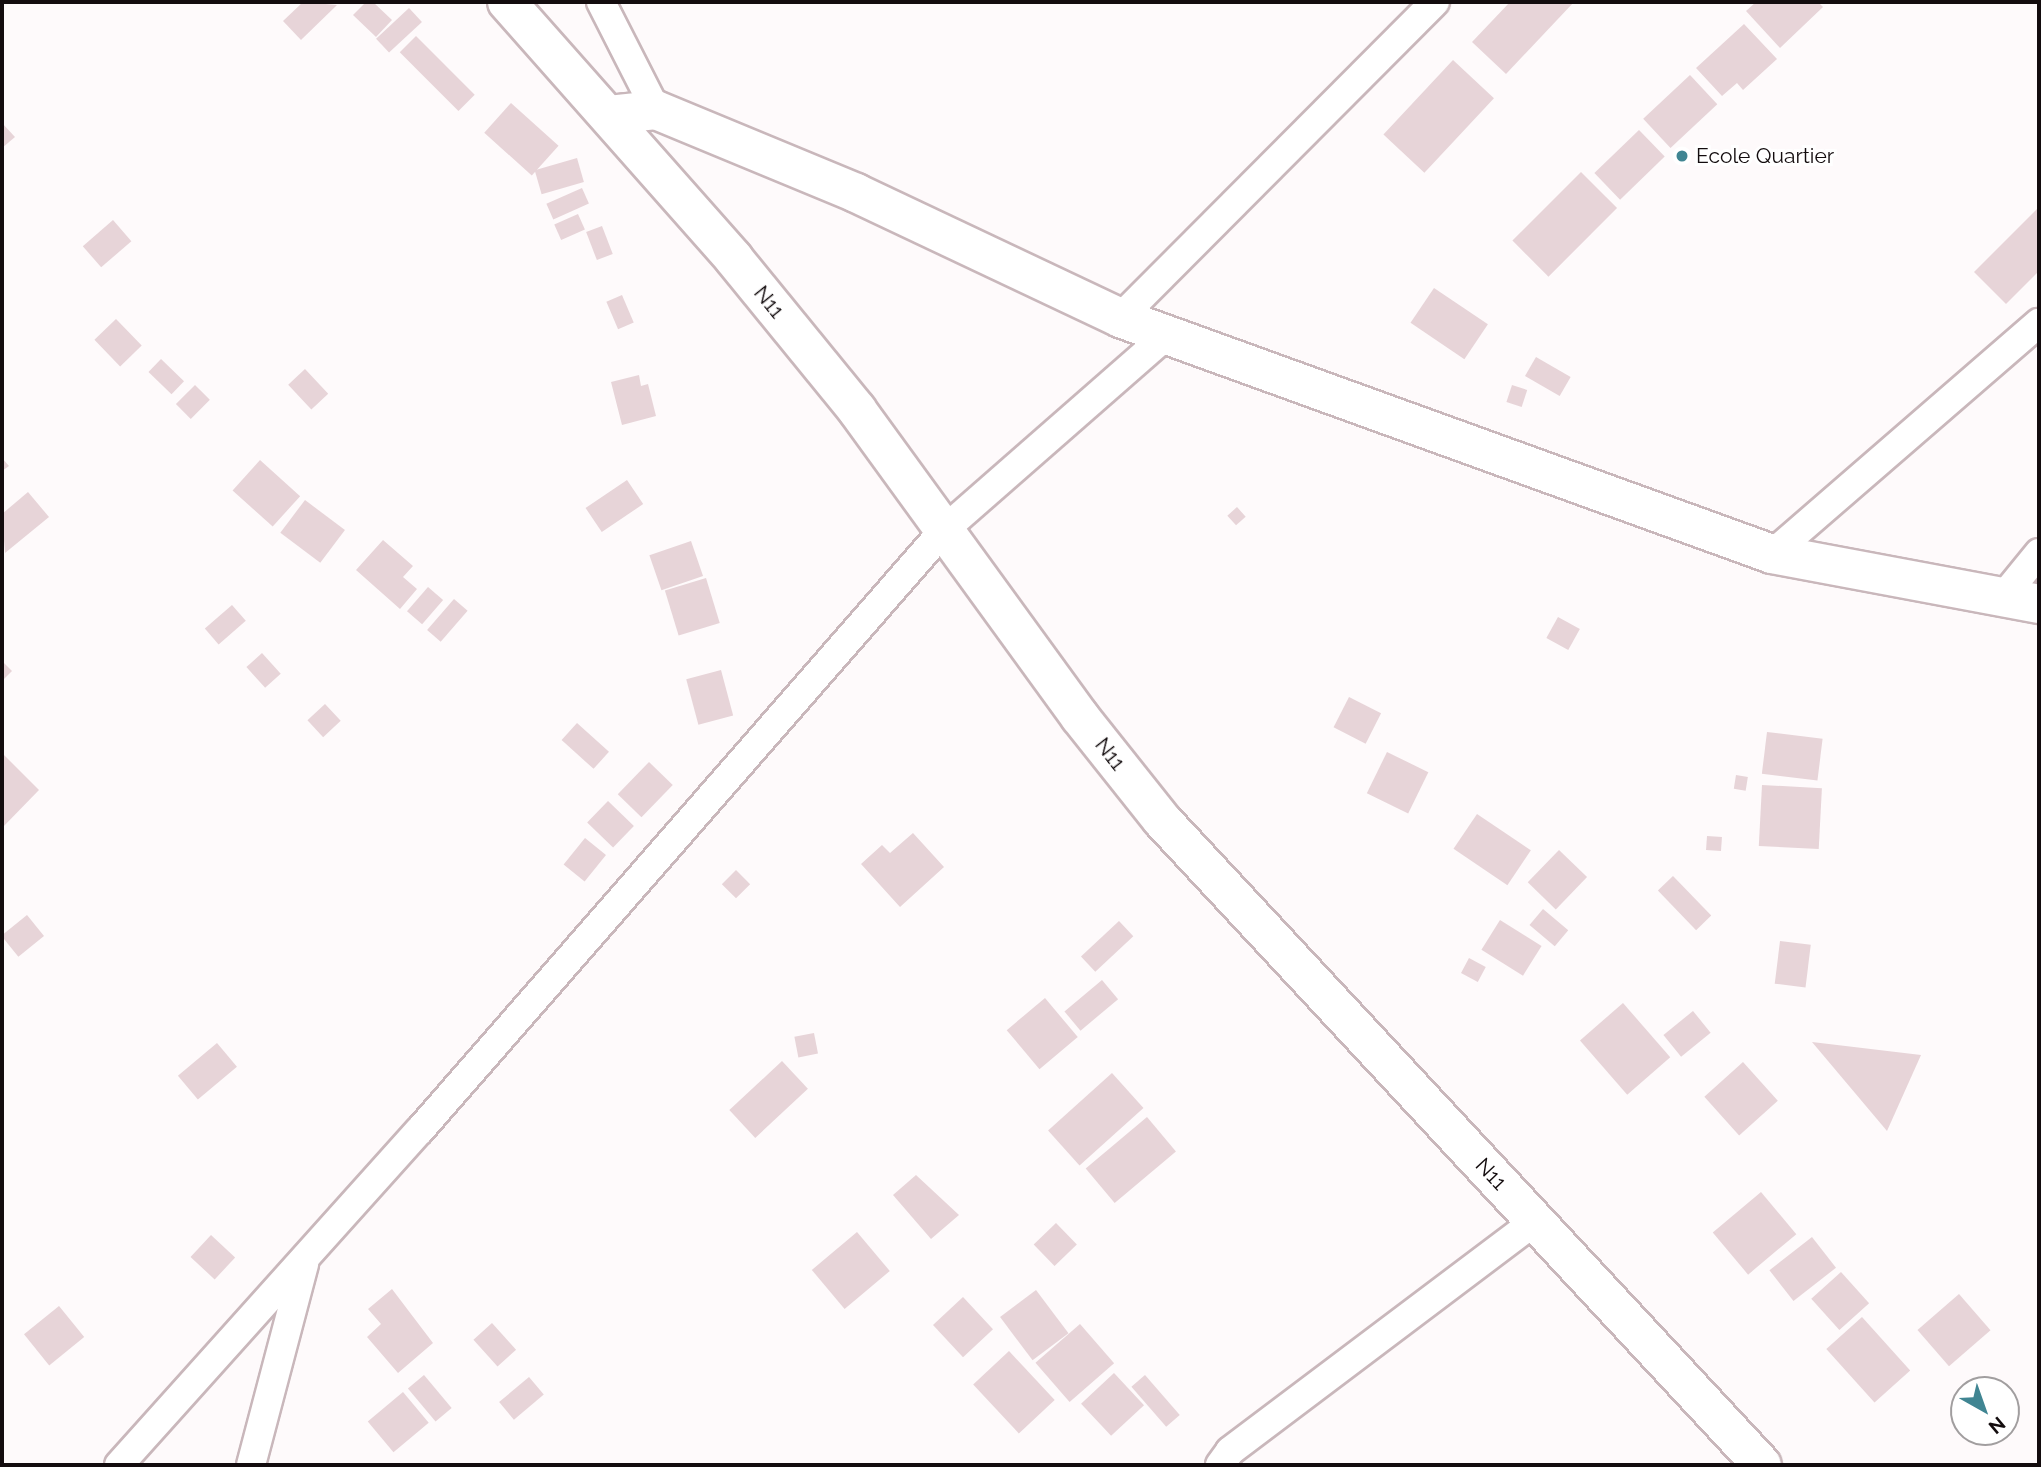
<!DOCTYPE html>
<style>
body{margin:0}
#map{position:relative;width:2041px;height:1467px;overflow:hidden;background:#fefafb;font-family:Raleway,sans-serif}
div>[style]{position:absolute}
[style*='--x']{left:calc(var(--x)*1px);top:calc(var(--y)*1px);width:calc(var(--w)*1px);rotate:calc(var(--a)*1deg)}
.building>*{inset:0;background:#e7d4d8;transform-origin:0 0}
.roads{filter:drop-shadow(2px 0 #c9b7bb) drop-shadow(-2px 0 #c9b7bb) drop-shadow(0 2px #c9b7bb) drop-shadow(0 -2px #c9b7bb)}
.street>*{height:28px;margin:-14px;padding:0 14px;transform-origin:14px;border-radius:14px;background:#fff}
.secondary>*{height:38px;margin:-19px;padding:0 19px;transform-origin:19px;border-radius:19px;background:#fff}
.primary>*{height:38px;margin:-19px;padding:0 19px;transform-origin:19px;border-radius:19px;background:#fff}
.dots>*{width:19px;height:19px;translate:-50% -50%;box-sizing:border-box;border:4px solid #fff;border-radius:50%}
span{translate:-50% -50%;white-space:nowrap;text-align:center;line-height:1.15;-webkit-text-stroke:6px #fff;paint-order:stroke}
.poi-label{font-size:21px;color:#130c0e}
.left{translate:0 -50%;text-align:left}
.street-label{font-size:21px;color:#130c0e}
.frame{position:absolute;inset:0;border:4px solid #130c0e;pointer-events:none}
.north{position:absolute;left:1950px;top:1376px;width:70px;height:70px;box-sizing:border-box;background:#fff;border:2px solid #a19e9f;border-radius:50%;rotate:140deg;font-size:19px;font-weight:700;line-height:28px;text-align:center;color:#130c0e}
.north::after{content:'';display:block;margin:auto;width:24px;height:32px;background:#408592;clip-path:polygon(50% 0,100% 100%,50% 72%,0 100%)}
</style>
<div id="map">
<div class="building">
<div style="clip-path:polygon(303px 2px,337px 5px,301px 40px,283px 21px)"></div>
<div style="clip-path:polygon(366px 2px,373px 2px,392px 20px,376px 37px,353px 15px)"></div>
<div style="clip-path:polygon(1510px 2px,1574px 2px,1506px 74px,1472px 42px)"></div>
<div style="clip-path:polygon(1756px 2px,1818px 2px,1823px 7px,1780px 48px,1746px 11px)"></div>
<div style="left:409px;top:8px;width:19px;height:45px;rotate:47deg"></div>
<div style="clip-path:polygon(1744px 24px,1777px 59px,1743px 90px,1737px 83px,1722px 96px,1696px 68px)"></div>
<div style="left:416px;top:36px;width:83px;height:23px;rotate:45deg"></div>
<div style="left:1453px;top:60px;width:56px;height:102px;rotate:43deg"></div>
<div style="left:1690px;top:75px;width:40px;height:64px;rotate:47deg"></div>
<div style="left:511px;top:103px;width:64px;height:40px;rotate:42deg"></div>
<div style="clip-path:polygon(2px 123px,15px 137px,2px 148px)"></div>
<div style="left:1639px;top:130px;width:37px;height:62px;rotate:46deg"></div>
<div style="left:577px;top:158px;width:25px;height:44px;rotate:74deg"></div>
<div style="left:1581px;top:172px;width:51px;height:97px;rotate:45deg"></div>
<div style="left:582px;top:188px;width:17px;height:39px;rotate:66deg"></div>
<div style="clip-path:polygon(2039px 207px,2039px 271px,2006px 304px,1974px 272px)"></div>
<div style="left:578px;top:214px;width:17px;height:26px;rotate:66deg"></div>
<div style="left:113px;top:220px;width:28px;height:40px;rotate:49deg"></div>
<div style="left:602px;top:226px;width:30px;height:17px;rotate:69deg"></div>
<div style="left:1434px;top:288px;width:65px;height:42px;rotate:34deg"></div>
<div style="left:622px;top:295px;width:30px;height:17px;rotate:67deg"></div>
<div style="left:116px;top:319px;width:37px;height:30px;rotate:46deg"></div>
<div style="left:1536px;top:357px;width:40px;height:22px;rotate:30deg"></div>
<div style="left:161px;top:359px;width:32px;height:18px;rotate:44deg"></div>
<div style="left:305px;top:369px;width:34px;height:23px;rotate:47deg"></div>
<div style="clip-path:polygon(639px 375px,641px 386px,648px 384px,656px 416px,622px 425px,611px 382px)"></div>
<div style="left:195px;top:385px;width:21px;height:27px;rotate:45deg"></div>
<div style="left:1512px;top:385px;width:16px;height:18px;rotate:18deg"></div>
<div style="clip-path:polygon(2px 458px,9px 466px,2px 471px)"></div>
<div style="left:260px;top:460px;width:54px;height:41px;rotate:42deg"></div>
<div style="left:627px;top:480px;width:29px;height:50px;rotate:56deg"></div>
<div style="clip-path:polygon(28px 492px,49px 517px,5px 553px,2px 514px)"></div>
<div style="left:305px;top:500px;width:50px;height:41px;rotate:37deg"></div>
<div style="left:1237px;top:507px;width:13px;height:13px;rotate:48deg"></div>
<div style="clip-path:polygon(383px 540px,413px 566px,403px 577px,417px 589px,400px 609px,356px 570px)"></div>
<div style="left:691px;top:541px;width:37px;height:44px;rotate:71deg"></div>
<div style="left:706px;top:578px;width:47px;height:43px;rotate:73deg"></div>
<div style="left:428px;top:587px;width:20px;height:32px;rotate:41deg"></div>
<div style="left:454px;top:599px;width:18px;height:41px;rotate:41deg"></div>
<div style="left:232px;top:605px;width:21px;height:36px;rotate:49deg"></div>
<div style="left:1558px;top:617px;width:25px;height:24px;rotate:29deg"></div>
<div style="left:262px;top:653px;width:28px;height:21px;rotate:48deg"></div>
<div style="clip-path:polygon(2px 661px,12px 671px,2px 681px)"></div>
<div style="left:721px;top:670px;width:47px;height:36px;rotate:75deg"></div>
<div style="left:1349px;top:697px;width:36px;height:34px;rotate:27deg"></div>
<div style="left:325px;top:704px;width:23px;height:24px;rotate:47deg"></div>
<div style="left:577px;top:723px;width:43px;height:23px;rotate:42deg"></div>
<div style="left:1767px;top:732px;width:56px;height:42px;rotate:7deg"></div>
<div style="left:1387px;top:752px;width:46px;height:46px;rotate:26deg"></div>
<div style="clip-path:polygon(2px 753px,39px 790px,2px 828px)"></div>
<div style="left:649px;top:762px;width:33px;height:45px;rotate:44deg"></div>
<div style="left:1736px;top:775px;width:12px;height:14px;rotate:9deg"></div>
<div style="left:1762px;top:785px;width:60px;height:61px;rotate:3deg"></div>
<div style="left:608px;top:801px;width:36px;height:30px;rotate:44deg"></div>
<div style="left:1477px;top:814px;width:65px;height:42px;rotate:34deg"></div>
<div style="clip-path:polygon(913px 833px,944px 867px,900px 907px,861px 864px,882px 845px,890px 853px)"></div>
<div style="left:1707px;top:836px;width:15px;height:14px;rotate:4deg"></div>
<div style="left:585px;top:838px;width:27px;height:34px;rotate:39deg"></div>
<div style="left:1559px;top:850px;width:39px;height:45px;rotate:44deg"></div>
<div style="left:736px;top:870px;width:20px;height:20px;rotate:45deg"></div>
<div style="left:1673px;top:876px;width:55px;height:21px;rotate:46deg"></div>
<div style="left:1543px;top:909px;width:33px;height:21px;rotate:40deg"></div>
<div style="left:27px;top:915px;width:27px;height:33px;rotate:51deg"></div>
<div style="left:1500px;top:920px;width:49px;height:35px;rotate:32deg"></div>
<div style="left:1119px;top:921px;width:21px;height:52px;rotate:47deg"></div>
<div style="left:1780px;top:941px;width:31px;height:43px;rotate:7deg"></div>
<div style="left:1469px;top:958px;width:19px;height:17px;rotate:28deg"></div>
<div style="left:1102px;top:980px;width:25px;height:49px;rotate:50deg"></div>
<div style="left:1045px;top:998px;width:51px;height:50px;rotate:50deg"></div>
<div style="left:1623px;top:1003px;width:72px;height:57px;rotate:49deg"></div>
<div style="left:1693px;top:1011px;width:28px;height:38px;rotate:51deg"></div>
<div style="left:814px;top:1033px;width:21px;height:20px;rotate:79deg"></div>
<div style="clip-path:polygon(1812px 1042px,1921px 1055px,1887px 1131px)"></div>
<div style="left:217px;top:1043px;width:31px;height:51px;rotate:50deg"></div>
<div style="left:782px;top:1061px;width:38px;height:72px;rotate:47deg"></div>
<div style="left:1743px;top:1062px;width:52px;height:52px;rotate:48deg"></div>
<div style="left:1112px;top:1073px;width:47px;height:86px;rotate:48deg"></div>
<div style="left:1147px;top:1117px;width:45px;height:80px;rotate:50deg"></div>
<div style="clip-path:polygon(916px 1175px,959px 1215px,931px 1239px,893px 1195px)"></div>
<div style="left:1761px;top:1192px;width:55px;height:63px;rotate:50deg"></div>
<div style="left:1056px;top:1223px;width:30px;height:31px;rotate:46deg"></div>
<div style="left:857px;top:1232px;width:51px;height:59px;rotate:50deg"></div>
<div style="left:211px;top:1235px;width:33px;height:30px;rotate:43deg"></div>
<div style="left:1812px;top:1237px;width:39px;height:54px;rotate:52deg"></div>
<div style="left:1841px;top:1272px;width:42px;height:40px;rotate:48deg"></div>
<div style="clip-path:polygon(392px 1289px,433px 1343px,398px 1373px,367px 1337px,381px 1324px,368px 1309px)"></div>
<div style="left:1036px;top:1290px;width:54px;height:45px;rotate:53deg"></div>
<div style="left:1959px;top:1294px;width:48px;height:55px;rotate:49deg"></div>
<div style="left:963px;top:1297px;width:44px;height:41px;rotate:47deg"></div>
<div style="left:59px;top:1306px;width:40px;height:45px;rotate:51deg"></div>
<div style="left:1862px;top:1317px;width:72px;height:48px;rotate:48deg"></div>
<div style="left:492px;top:1323px;width:36px;height:25px;rotate:48deg"></div>
<div style="left:1080px;top:1324px;width:52px;height:59px;rotate:49deg"></div>
<div style="left:1009px;top:1351px;width:67px;height:49px;rotate:47deg"></div>
<div style="left:1114px;top:1373px;width:44px;height:45px;rotate:47deg"></div>
<div style="left:424px;top:1375px;width:43px;height:21px;rotate:50deg"></div>
<div style="left:1145px;top:1375px;width:53px;height:18px;rotate:49deg"></div>
<div style="left:529px;top:1377px;width:23px;height:39px;rotate:50deg"></div>
<div style="left:403px;top:1392px;width:40px;height:46px;rotate:50deg"></div>
</div>
<div class="roads">
<div class="street">
<div style="--x:601;--y:2;--w:121;--a:63"></div>
<div style="--x:1120;--y:318;--w:446;--a:-45.1"></div>
<div style="--x:1772;--y:554;--w:353;--a:-40.9"></div>
<div style="--x:2003;--y:597;--w:57;--a:-50.7"></div>
<div style="--x:119;--y:1465;--w:450;--a:-48.1"></div>
<div style="--x:420;--y:1130;--w:797;--a:-48.87"></div>
<div style="--x:944;--y:530;--w:296;--a:-41.2"></div>
<div style="--x:251;--y:1465;--w:208;--a:-75.2"></div>
<div style="--x:1220;--y:1465;--w:17;--a:-54"></div>
<div style="--x:1230;--y:1451;--w:382;--a:-37"></div>
</div>
<div class="secondary">
<div style="--x:609;--y:115;--w:47;--a:-6.1"></div>
<div style="--x:656;--y:110;--w:217;--a:22.5"></div>
<div style="--x:856;--y:193;--w:292;--a:25.3"></div>
<div style="--x:1120;--y:318;--w:693;--a:19.9"></div>
<div style="--x:1772;--y:554;--w:272;--a:10.6"></div>
</div>
<div class="primary">
<div style="--x:507;--y:2;--w:343;--a:48.5"></div>
<div style="--x:734;--y:259;--w:195;--a:50.8"></div>
<div style="--x:857;--y:410;--w:379;--a:54"></div>
<div style="--x:1080;--y:717;--w:130;--a:51.5"></div>
<div style="--x:1161;--y:819;--w:882;--a:47.07"></div>
</div>
</div>
<div class="dots">
<div style="left:1682px;top:156px;background:#408592"></div>
</div>
<div class="poi-label">
<span class="left" style="left:1696px;top:156px">Ecole Quartier</span>
</div>
<div class="street-label">
<span style="left:769px;top:302px;rotate:51deg">N11</span>
<span style="left:1110px;top:754px;rotate:52deg">N11</span>
<span style="left:1491px;top:1174px;rotate:47deg">N11</span>
</div>
<div class="frame"></div>
<div class="north">N</div>
</div>
